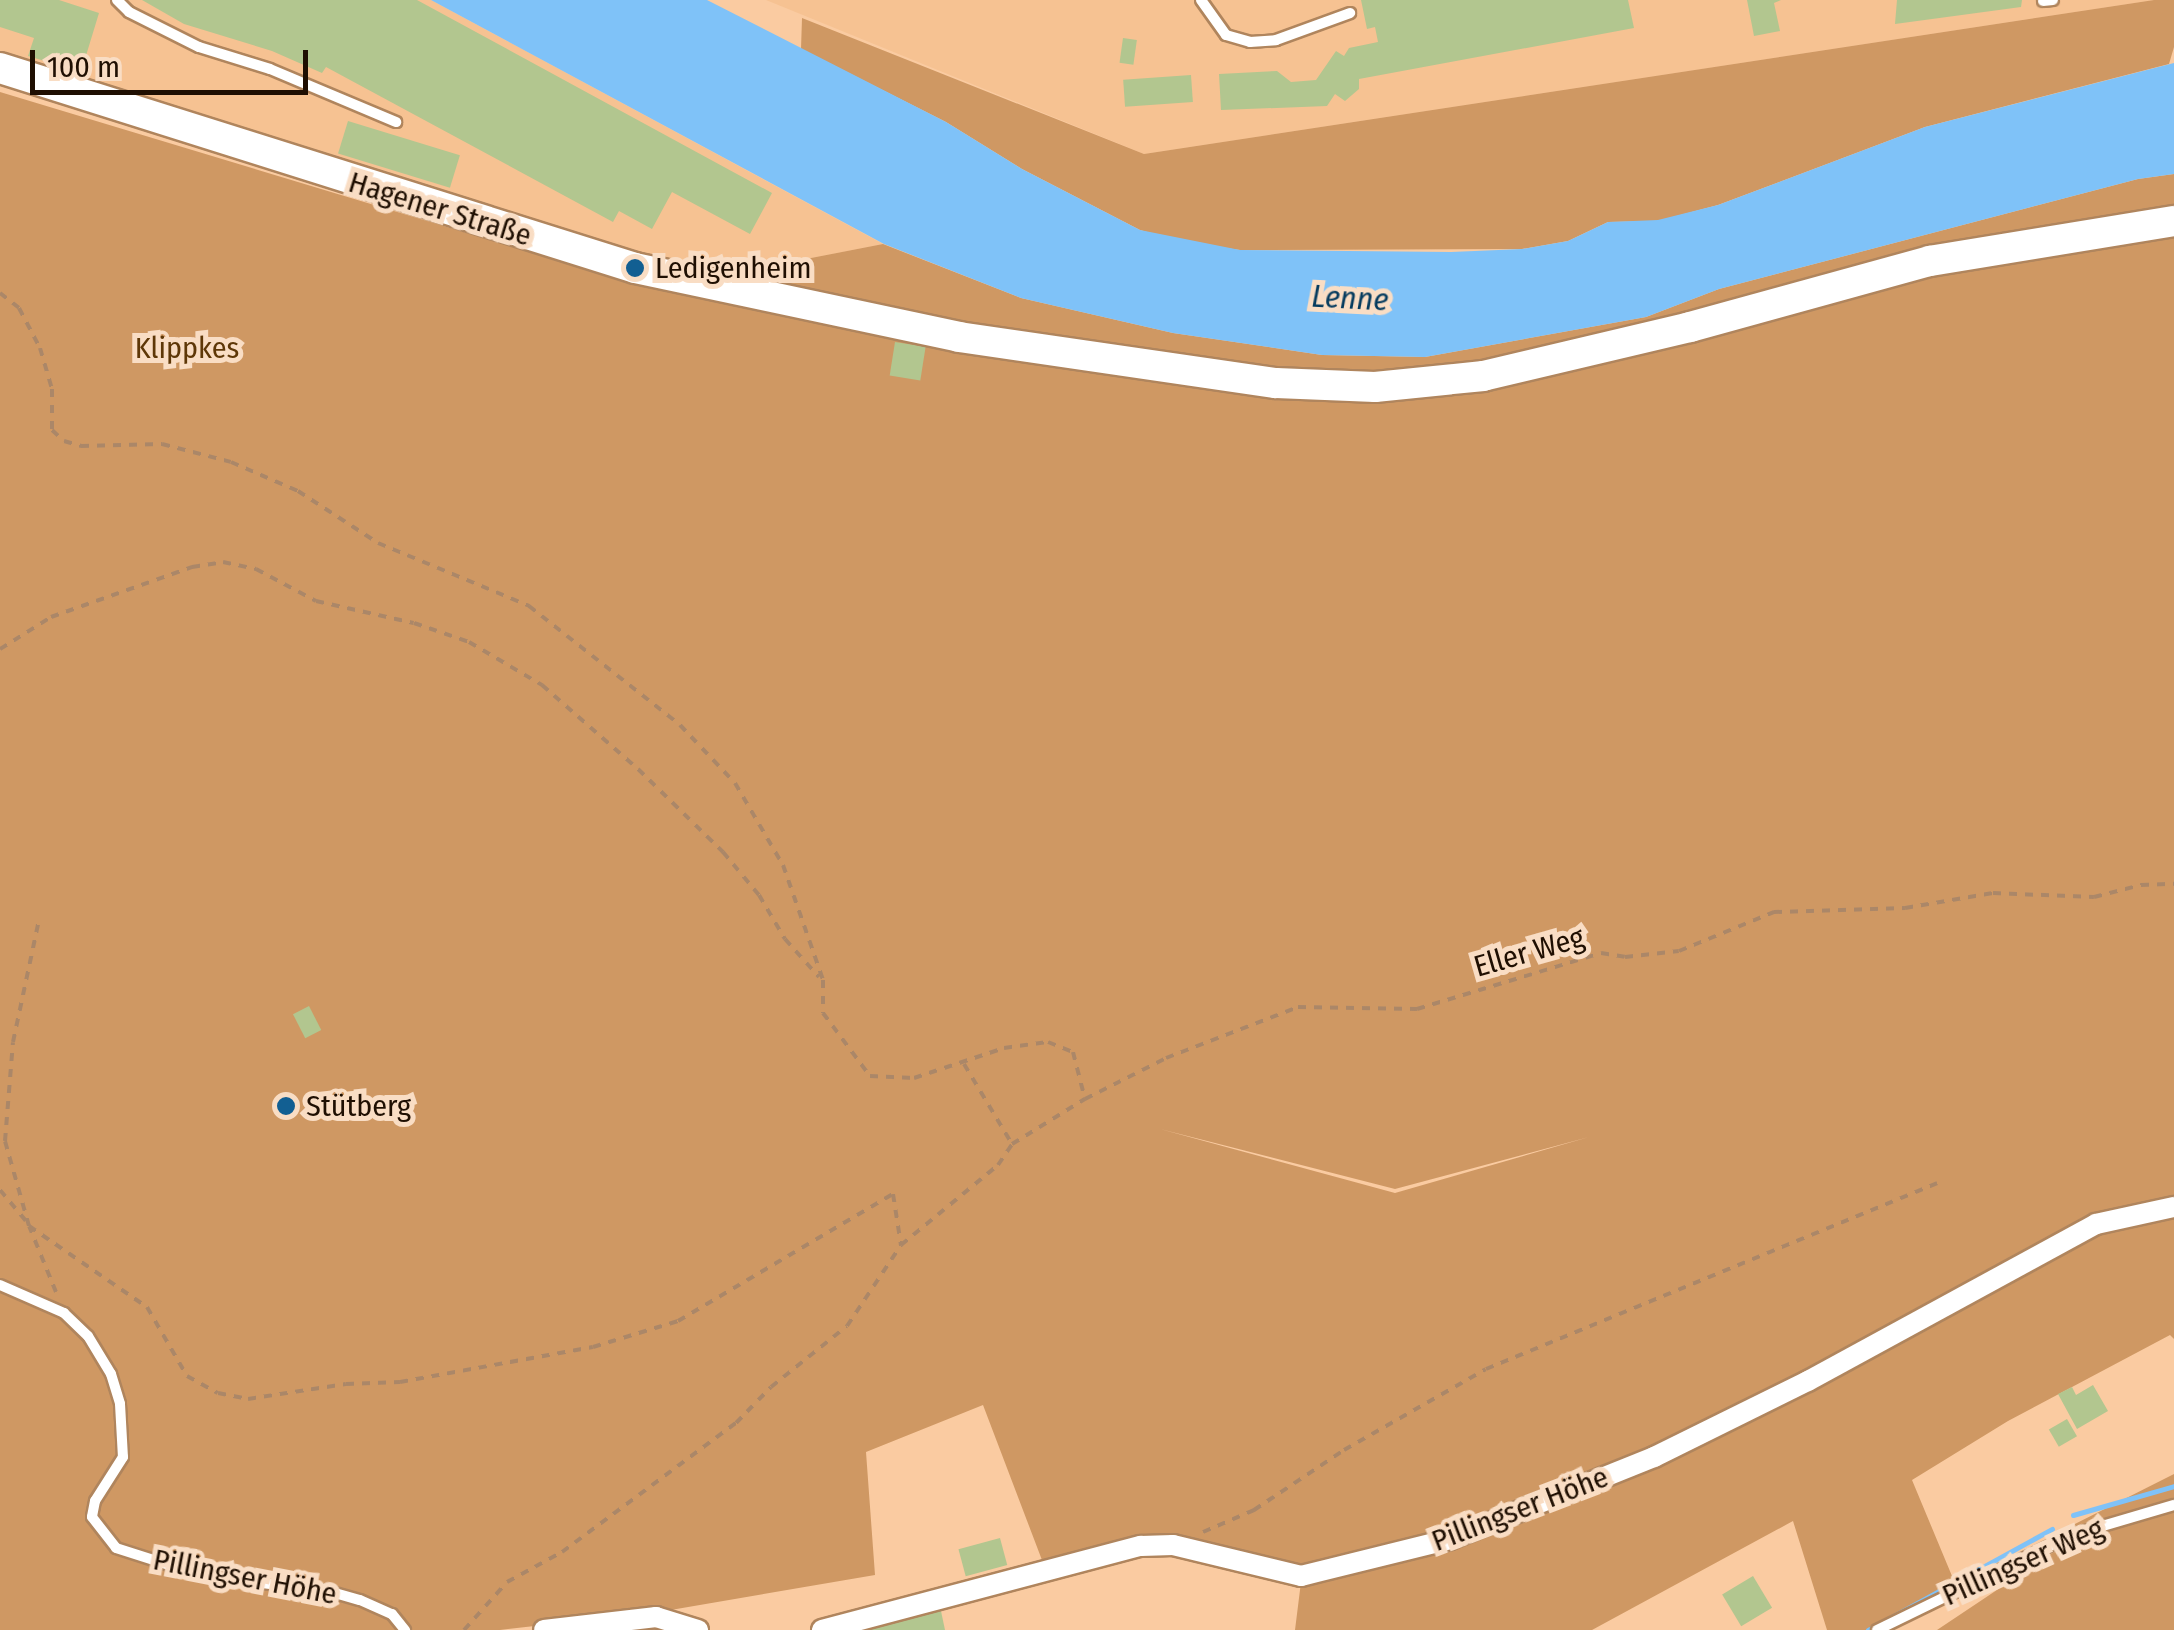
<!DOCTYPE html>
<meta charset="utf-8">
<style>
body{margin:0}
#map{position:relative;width:2174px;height:1630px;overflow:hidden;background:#facba1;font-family:"Fira Sans Condensed",sans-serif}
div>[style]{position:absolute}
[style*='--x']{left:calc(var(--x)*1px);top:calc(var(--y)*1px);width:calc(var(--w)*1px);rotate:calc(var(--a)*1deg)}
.built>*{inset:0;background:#f6c292}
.green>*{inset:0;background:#cf9863}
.water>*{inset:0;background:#7fc2f8}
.stream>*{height:5px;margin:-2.5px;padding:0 2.5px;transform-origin:2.5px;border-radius:2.5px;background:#7fc2f8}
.building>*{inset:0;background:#b2c68f;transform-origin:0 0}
.path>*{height:4px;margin-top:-2px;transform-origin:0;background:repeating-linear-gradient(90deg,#ab8768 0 8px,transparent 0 16px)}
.roads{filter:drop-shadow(2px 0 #b0855d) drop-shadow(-2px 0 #b0855d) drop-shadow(0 2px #b0855d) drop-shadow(0 -2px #b0855d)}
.service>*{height:10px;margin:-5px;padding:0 5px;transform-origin:5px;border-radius:5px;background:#fff}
.minor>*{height:20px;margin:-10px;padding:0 10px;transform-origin:10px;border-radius:10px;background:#fff}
.primary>*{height:30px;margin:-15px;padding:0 15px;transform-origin:15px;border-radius:15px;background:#fff}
.dots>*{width:28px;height:28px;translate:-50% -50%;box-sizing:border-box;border:5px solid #f9ddc4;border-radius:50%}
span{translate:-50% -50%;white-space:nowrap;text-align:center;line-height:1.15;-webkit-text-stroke:10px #f9ddc4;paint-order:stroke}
.street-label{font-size:30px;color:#1f0f02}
.poi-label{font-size:30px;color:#1f0f02}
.left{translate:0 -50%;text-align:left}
.park-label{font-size:30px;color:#5e3707}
.water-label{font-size:32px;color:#053b5e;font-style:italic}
.scale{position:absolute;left:30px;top:50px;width:278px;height:45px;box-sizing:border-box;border:5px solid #1f0f02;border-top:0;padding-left:12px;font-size:30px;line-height:35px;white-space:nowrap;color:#1f0f02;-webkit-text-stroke:8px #f9ddc4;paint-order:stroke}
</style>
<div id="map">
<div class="built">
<div style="clip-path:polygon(0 0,431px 0,883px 244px,719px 276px,533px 228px,0 56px)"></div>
<div style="clip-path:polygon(766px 0,2154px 0,1144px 154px)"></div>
</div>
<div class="green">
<div style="clip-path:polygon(2154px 0,2174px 0,2174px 47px,2169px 64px,1925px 127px,1718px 205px,1658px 221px,1608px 222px,1568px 241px,1522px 249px,1240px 250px,1182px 242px,1140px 230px,1022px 169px,946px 122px,801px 49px,802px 18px,1144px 154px)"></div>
<div style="clip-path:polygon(evenodd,0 92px,652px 289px,883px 244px,1021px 298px,1173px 333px,1322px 355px,1425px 357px,1646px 317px,1719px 289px,2138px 179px,2174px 174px,2174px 1339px,2170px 1335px,2008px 1421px,1912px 1480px,1957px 1588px,1874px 1630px,1827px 1630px,1793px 1521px,1592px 1630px,1295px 1630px,1301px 1582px,1451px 1544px,1646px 1466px,1808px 1384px,2065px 1240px,1807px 1378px,1645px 1457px,1448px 1536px,1345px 1564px,1302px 1572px,1174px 1542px,1140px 1542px,1045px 1568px,983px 1405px,866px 1452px,875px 1575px,659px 1612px,500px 1630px,0 1630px,0 92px,1160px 1129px,1395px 1189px,1589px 1137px,1395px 1193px,1160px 1129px)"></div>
<div style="clip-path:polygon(2174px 1474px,2174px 1630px,1937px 1630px,2066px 1544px,2063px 1530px)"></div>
</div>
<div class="water">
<div style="clip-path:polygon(431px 0,707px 0,946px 122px,1022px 169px,1140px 230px,1240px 250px,1451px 252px,1522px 249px,1568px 241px,1608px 222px,1658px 220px,1718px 205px,1925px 127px,2174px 63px,2174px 174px,2138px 179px,1719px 289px,1646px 317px,1425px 357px,1322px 355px,1173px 333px,1021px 298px,884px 244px)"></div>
</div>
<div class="stream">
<div style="--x:2073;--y:1515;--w:105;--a:-16"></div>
<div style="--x:1868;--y:1630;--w:210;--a:-28.8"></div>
</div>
<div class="building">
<div style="clip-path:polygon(0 0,59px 0,99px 13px,81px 72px,28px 56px,34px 38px,0 27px)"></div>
<div style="clip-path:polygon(142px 0,417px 0,772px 193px,750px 234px,672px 192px,652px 229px,619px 211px,613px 222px,326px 67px,322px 73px,272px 51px,184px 24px)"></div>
<div style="clip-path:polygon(1361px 0,1628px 0,1634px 28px,1359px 79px,1359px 89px,1345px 101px,1335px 94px,1327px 106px,1221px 110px,1219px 74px,1277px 71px,1291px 82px,1316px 80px,1336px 51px,1344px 56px,1349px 48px,1378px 42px,1375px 27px,1367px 29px)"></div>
<div style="clip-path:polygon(1747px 0,1781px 0,1774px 3px,1780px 31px,1754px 36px)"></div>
<div style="clip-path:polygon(1897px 0,2022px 0,2021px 7px,1895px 24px)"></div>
<div style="left:1123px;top:38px;width:14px;height:25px;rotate:8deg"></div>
<div style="left:1191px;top:75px;width:27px;height:68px;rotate:86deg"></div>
<div style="left:348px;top:121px;width:117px;height:34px;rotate:17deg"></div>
<div style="left:895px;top:342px;width:31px;height:34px;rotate:9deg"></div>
<div style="left:309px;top:1006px;width:27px;height:18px;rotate:63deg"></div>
<div style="clip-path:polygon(2093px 1385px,2108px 1411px,2077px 1429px,2058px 1394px,2072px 1387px,2076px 1395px)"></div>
<div style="left:2067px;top:1419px;width:20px;height:21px;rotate:60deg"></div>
<div style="left:1000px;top:1538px;width:28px;height:43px;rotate:75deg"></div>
<div style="left:1753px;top:1576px;width:37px;height:36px;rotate:59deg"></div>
<div style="clip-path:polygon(941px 1611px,945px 1630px,866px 1630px,866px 1629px)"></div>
</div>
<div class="path">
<div style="--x:0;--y:293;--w:24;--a:38"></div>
<div style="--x:19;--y:308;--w:45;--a:62.3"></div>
<div style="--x:40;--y:348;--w:43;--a:73.7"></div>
<div style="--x:52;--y:389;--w:41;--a:90"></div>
<div style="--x:52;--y:430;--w:16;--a:43"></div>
<div style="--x:64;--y:441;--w:18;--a:16"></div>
<div style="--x:81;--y:446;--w:81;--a:-1.4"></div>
<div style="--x:162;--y:444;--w:71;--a:14.6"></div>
<div style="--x:231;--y:462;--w:73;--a:23.4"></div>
<div style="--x:298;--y:491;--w:95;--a:33"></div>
<div style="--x:378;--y:543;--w:164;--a:22.6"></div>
<div style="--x:529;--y:606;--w:192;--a:38.2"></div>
<div style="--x:680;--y:725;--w:80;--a:46.5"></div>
<div style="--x:735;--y:783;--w:95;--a:59.7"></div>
<div style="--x:783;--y:865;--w:122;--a:70.8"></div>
<div style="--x:823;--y:980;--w:33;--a:90"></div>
<div style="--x:823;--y:1013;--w:79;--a:53.3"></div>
<div style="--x:870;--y:1076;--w:44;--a:2.6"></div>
<div style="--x:914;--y:1078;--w:95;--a:-18.4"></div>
<div style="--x:1004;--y:1048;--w:44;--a:-7.8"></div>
<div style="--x:1048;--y:1042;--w:27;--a:22"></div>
<div style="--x:1073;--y:1052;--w:49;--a:75.7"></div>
<div style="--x:0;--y:649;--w:60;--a:-32.1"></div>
<div style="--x:51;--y:617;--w:150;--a:-19.5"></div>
<div style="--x:192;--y:567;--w:31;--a:-9"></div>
<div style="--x:223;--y:562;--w:34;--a:12"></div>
<div style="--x:256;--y:569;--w:68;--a:28.1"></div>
<div style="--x:316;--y:601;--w:100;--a:12.7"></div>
<div style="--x:414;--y:623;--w:58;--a:19.1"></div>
<div style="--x:469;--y:642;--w:85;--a:30.5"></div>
<div style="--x:542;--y:685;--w:128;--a:41.2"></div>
<div style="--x:638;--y:769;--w:119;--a:44.3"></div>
<div style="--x:723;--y:852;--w:56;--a:50.1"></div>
<div style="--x:759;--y:895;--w:51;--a:59.4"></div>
<div style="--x:785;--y:939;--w:51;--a:48.2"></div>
<div style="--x:964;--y:1064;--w:93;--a:59"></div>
<div style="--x:0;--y:1190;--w:40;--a:50"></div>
<div style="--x:29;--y:1226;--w:88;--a:-105.8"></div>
<div style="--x:5;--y:1141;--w:99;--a:-85.4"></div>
<div style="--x:13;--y:1042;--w:125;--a:-78"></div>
<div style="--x:56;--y:1292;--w:71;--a:-112.2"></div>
<div style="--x:29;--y:1226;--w:143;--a:34.5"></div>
<div style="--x:147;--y:1307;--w:80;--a:59.9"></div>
<div style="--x:187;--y:1376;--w:35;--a:29"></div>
<div style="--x:218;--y:1393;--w:31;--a:11"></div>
<div style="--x:248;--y:1399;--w:99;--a:-8.7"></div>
<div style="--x:346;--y:1384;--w:54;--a:-2.1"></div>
<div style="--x:400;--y:1382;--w:196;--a:-10.3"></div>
<div style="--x:593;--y:1347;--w:89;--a:-17"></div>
<div style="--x:678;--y:1321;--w:250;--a:-30.6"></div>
<div style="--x:893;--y:1194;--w:52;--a:81.1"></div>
<div style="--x:1203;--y:1532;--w:56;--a:-23.3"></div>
<div style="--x:1254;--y:1510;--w:108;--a:-33.7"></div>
<div style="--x:1344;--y:1450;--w:163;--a:-29.7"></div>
<div style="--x:1486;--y:1369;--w:488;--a:-22.4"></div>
<div style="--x:464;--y:1630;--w:64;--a:-48.1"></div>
<div style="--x:507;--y:1582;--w:63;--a:-28.6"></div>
<div style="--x:562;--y:1552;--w:217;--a:-36.6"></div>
<div style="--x:736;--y:1423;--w:50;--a:-45.8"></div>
<div style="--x:771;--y:1387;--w:97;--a:-38.8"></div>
<div style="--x:847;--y:1326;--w:97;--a:-56.3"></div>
<div style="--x:901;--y:1245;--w:126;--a:-39.5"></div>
<div style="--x:998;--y:1165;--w:25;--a:-56"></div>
<div style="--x:1012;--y:1144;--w:86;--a:-31.7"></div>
<div style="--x:1085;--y:1099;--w:91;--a:-26.8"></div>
<div style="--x:1166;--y:1058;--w:142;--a:-21.1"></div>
<div style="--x:1298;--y:1007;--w:119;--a:1"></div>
<div style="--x:1417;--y:1009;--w:192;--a:-16.9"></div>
<div style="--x:1601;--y:953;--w:24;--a:9"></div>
<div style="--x:1625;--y:957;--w:54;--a:-6.3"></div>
<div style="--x:1679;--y:951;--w:103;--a:-22.3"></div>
<div style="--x:1774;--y:912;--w:131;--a:-1.7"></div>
<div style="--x:1905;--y:908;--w:89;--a:-9.7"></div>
<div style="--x:1993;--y:893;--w:101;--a:2.3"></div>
<div style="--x:2094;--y:897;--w:49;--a:-14.3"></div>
<div style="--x:2141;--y:885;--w:33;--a:-2"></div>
</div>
<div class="roads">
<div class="service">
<div style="--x:117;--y:0;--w:17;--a:45"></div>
<div style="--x:129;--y:12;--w:78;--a:26.6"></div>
<div style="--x:199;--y:47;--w:74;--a:17.2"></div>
<div style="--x:270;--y:69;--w:137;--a:22.8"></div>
<div style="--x:1201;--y:0;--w:43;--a:54.5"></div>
<div style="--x:1226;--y:35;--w:25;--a:16"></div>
<div style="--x:1250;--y:42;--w:26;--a:-4"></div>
<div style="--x:1276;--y:40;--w:79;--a:-20"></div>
<div style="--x:2043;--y:1;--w:10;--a:-6"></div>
<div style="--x:0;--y:1285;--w:70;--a:23.6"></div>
<div style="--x:64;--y:1313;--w:33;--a:44"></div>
<div style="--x:88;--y:1336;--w:44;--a:58.8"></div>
<div style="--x:111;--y:1374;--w:31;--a:73"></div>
<div style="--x:120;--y:1404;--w:53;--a:86.8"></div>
<div style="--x:123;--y:1457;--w:52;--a:122.5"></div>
<div style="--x:95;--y:1501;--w:16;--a:101"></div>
<div style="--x:92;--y:1517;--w:39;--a:52"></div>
<div style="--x:116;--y:1548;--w:92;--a:17.7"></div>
<div style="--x:204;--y:1576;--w:125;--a:6.9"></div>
<div style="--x:328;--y:1591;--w:33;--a:16"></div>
<div style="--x:360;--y:1600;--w:35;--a:24"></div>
<div style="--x:392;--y:1614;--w:21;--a:51"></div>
<div style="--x:1877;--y:1630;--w:217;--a:-26"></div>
<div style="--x:2072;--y:1535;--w:106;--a:-16.4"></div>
</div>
<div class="minor">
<div style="--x:544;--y:1630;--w:113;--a:-6.6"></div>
<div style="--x:656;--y:1617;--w:44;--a:17.2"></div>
<div style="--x:822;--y:1630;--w:330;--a:-14.8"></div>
<div style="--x:1141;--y:1546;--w:32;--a:-2"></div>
<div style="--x:1173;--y:1545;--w:132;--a:13.6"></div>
<div style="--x:1301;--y:1576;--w:154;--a:-13.9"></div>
<div style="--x:1450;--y:1539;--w:220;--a:-21.9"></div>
<div style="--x:1654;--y:1457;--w:172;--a:-26.3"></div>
<div style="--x:1808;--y:1381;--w:328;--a:-28.6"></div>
<div style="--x:2096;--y:1224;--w:80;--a:-12.3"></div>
</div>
<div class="primary">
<div style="--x:0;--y:68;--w:666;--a:17.48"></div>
<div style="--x:635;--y:268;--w:331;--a:12"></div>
<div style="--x:959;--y:337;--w:320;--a:8.3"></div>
<div style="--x:1276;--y:383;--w:99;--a:2.3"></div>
<div style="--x:1375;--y:387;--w:109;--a:-5.8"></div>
<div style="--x:1483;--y:376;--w:213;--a:-13.3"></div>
<div style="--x:1690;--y:327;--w:249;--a:-15.4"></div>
<div style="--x:1930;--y:261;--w:247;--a:-9.3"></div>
</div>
</div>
<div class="dots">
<div style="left:635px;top:268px;background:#125f92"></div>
<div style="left:286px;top:1106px;background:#125f92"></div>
</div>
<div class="street-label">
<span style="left:440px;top:209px;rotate:17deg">Hagener Straße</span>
<span style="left:1529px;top:952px;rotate:-16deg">Eller Weg</span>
<span style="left:1520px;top:1509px;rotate:-21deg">Pillingser Höhe</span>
<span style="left:2023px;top:1562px;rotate:-24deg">Pillingser Weg</span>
<span style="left:245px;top:1577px;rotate:11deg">Pillingser Höhe</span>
</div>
<div class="poi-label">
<span class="left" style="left:655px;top:268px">Ledigenheim</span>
<span class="left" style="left:306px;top:1106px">Stütberg</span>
</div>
<div class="park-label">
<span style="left:187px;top:348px">Klippkes</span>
</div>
<div class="water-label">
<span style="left:1350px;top:298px;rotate:3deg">Lenne</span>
</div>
<div class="scale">100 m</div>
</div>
